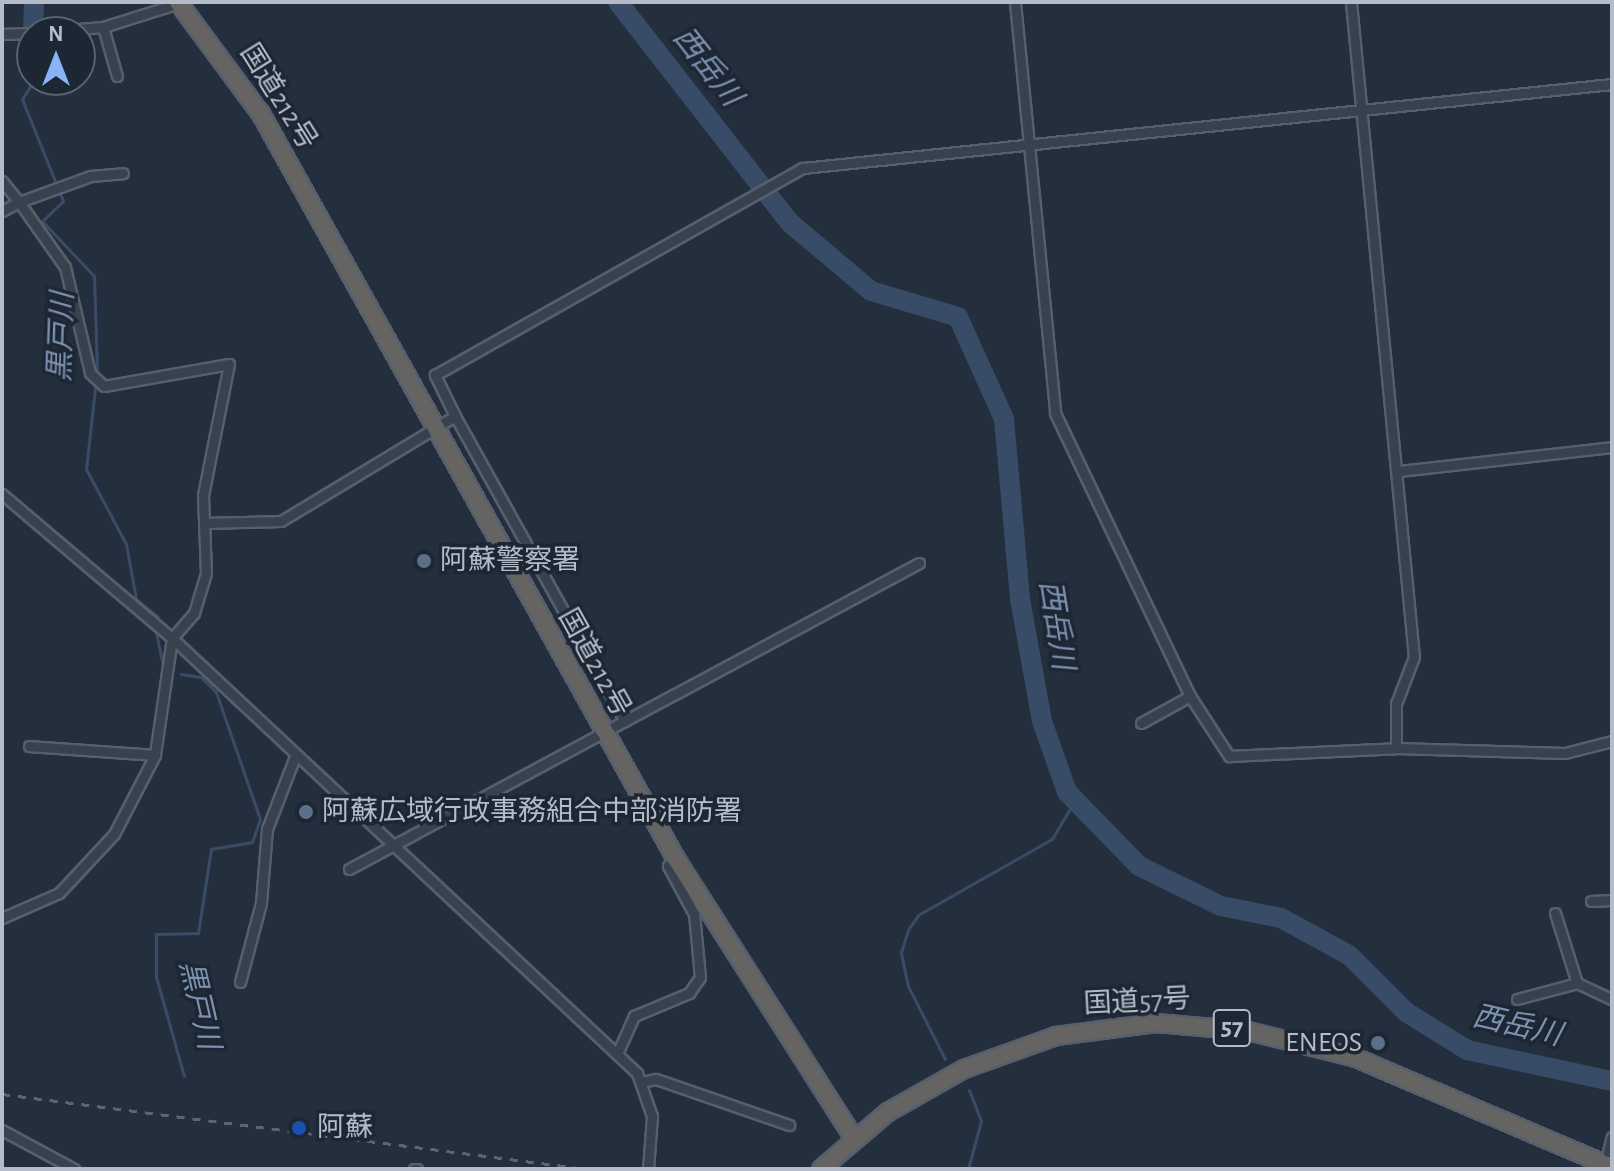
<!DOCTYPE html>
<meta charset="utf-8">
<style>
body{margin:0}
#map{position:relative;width:1614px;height:1171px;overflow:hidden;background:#242f3e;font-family:"Alegreya Sans","Noto Sans JP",sans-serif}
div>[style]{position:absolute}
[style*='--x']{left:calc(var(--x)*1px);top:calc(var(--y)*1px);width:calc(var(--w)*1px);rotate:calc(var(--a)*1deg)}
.stream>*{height:3px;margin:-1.5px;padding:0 1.5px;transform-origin:1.5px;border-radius:1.5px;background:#394c67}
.river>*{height:20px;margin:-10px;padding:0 10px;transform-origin:10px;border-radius:10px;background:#394c67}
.roads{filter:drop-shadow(2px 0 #565f6c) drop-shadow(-2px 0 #565f6c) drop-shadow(0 2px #565f6c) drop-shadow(0 -2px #565f6c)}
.minor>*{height:9px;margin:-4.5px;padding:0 4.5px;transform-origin:4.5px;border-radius:4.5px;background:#38414e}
.trunk>*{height:16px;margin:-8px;padding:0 8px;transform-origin:8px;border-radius:8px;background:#656462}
.rail>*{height:3px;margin-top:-1.5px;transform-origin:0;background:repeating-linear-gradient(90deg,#5a6575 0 8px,transparent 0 16px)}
.dots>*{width:22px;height:22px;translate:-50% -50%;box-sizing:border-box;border:4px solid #1d2633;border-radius:50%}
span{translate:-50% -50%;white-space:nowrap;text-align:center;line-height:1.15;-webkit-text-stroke:7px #1d2633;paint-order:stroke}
.shield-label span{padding:2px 6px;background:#1d2633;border:2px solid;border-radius:6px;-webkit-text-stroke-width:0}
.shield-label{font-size:26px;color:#b4bcc9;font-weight:700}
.street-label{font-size:28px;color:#b4bcc9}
.poi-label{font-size:28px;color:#b4bcc9}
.left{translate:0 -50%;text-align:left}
.right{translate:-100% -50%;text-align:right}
.water-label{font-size:30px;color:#7c92b1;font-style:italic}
.frame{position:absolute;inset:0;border:4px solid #b4bcc9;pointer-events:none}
.north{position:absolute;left:16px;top:16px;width:80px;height:80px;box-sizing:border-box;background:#1d2633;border:2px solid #59626f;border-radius:50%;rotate:0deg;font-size:22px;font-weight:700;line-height:32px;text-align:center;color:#b4bcc9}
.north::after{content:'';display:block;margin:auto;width:28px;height:36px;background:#8ab4f8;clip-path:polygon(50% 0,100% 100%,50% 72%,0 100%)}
</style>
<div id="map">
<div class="stream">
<div style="--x:34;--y:80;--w:22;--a:122"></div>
<div style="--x:22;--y:99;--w:110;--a:68.1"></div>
<div style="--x:63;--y:201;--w:29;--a:136"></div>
<div style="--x:42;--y:221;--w:76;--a:46.6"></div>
<div style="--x:94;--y:276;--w:94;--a:88.2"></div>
<div style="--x:97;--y:370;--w:100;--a:96.3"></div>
<div style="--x:86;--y:469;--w:85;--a:61.9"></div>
<div style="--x:126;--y:544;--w:56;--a:79.7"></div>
<div style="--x:136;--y:599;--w:28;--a:39"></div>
<div style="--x:155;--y:628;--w:40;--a:78"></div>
<div style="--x:181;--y:674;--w:20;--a:9"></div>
<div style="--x:201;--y:677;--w:21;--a:45"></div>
<div style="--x:216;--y:692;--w:134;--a:70.9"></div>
<div style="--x:260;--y:819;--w:24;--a:109"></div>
<div style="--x:252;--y:842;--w:42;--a:170.3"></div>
<div style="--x:211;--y:849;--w:85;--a:98.8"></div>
<div style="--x:198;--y:933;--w:42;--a:178.6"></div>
<div style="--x:156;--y:934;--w:43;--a:90"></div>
<div style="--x:156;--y:977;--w:103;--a:74.2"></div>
<div style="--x:945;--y:1059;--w:82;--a:-116.9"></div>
<div style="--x:908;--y:986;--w:35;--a:-102"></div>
<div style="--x:901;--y:952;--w:23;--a:-72"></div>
<div style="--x:908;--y:930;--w:18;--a:-56"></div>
<div style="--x:918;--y:915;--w:154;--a:-29.6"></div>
<div style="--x:1052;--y:839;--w:45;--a:-59.5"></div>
<div style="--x:968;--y:1169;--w:50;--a:-74.8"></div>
<div style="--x:981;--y:1121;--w:33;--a:-111"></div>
</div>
<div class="river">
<div style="--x:618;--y:2;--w:279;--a:52.1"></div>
<div style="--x:789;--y:222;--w:107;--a:40.1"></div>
<div style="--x:871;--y:291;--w:91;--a:16.6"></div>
<div style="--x:958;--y:317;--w:112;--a:65.7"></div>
<div style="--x:1004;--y:419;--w:181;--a:84.9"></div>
<div style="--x:1020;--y:599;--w:124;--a:79.8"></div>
<div style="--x:1042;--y:721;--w:75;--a:70.6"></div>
<div style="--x:1067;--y:792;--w:103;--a:45.8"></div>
<div style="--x:1139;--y:866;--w:91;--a:26"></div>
<div style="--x:1221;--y:906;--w:61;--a:11.3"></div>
<div style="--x:1281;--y:918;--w:77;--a:28.6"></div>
<div style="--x:1349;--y:955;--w:81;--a:45"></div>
<div style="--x:1406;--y:1012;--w:72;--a:31.9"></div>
<div style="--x:1467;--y:1050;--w:148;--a:12.1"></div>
<div style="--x:32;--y:59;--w:57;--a:-88"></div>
</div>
<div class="roads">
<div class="minor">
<div style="--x:1015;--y:2;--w:413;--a:84.4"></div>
<div style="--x:1055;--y:413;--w:314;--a:64.5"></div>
<div style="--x:1190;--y:696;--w:72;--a:57"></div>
<div style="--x:1229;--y:756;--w:167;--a:-2.7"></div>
<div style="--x:1396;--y:748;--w:169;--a:1.7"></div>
<div style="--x:1565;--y:753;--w:49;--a:-14.3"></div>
<div style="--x:1351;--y:2;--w:658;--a:84.51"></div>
<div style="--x:1414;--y:657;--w:50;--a:111"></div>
<div style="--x:1396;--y:704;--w:44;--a:90"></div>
<div style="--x:103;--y:27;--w:51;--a:74.1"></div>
<div style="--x:42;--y:32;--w:61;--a:-4.7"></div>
<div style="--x:103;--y:27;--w:80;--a:-17.5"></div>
<div style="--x:2;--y:34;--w:30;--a:-2"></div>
<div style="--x:2;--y:181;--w:27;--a:51"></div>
<div style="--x:19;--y:202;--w:77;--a:-19.9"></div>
<div style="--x:91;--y:176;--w:32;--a:-5"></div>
<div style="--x:2;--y:211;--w:19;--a:-28"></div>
<div style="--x:19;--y:202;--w:80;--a:54.7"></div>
<div style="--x:65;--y:267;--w:109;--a:76.7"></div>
<div style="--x:90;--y:373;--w:19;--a:43"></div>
<div style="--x:104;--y:386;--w:127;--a:-10"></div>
<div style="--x:229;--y:364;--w:134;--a:101.2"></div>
<div style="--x:203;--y:495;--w:78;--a:87.8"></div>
<div style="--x:206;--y:573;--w:42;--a:106.7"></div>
<div style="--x:194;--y:613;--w:33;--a:131"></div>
<div style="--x:172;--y:638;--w:118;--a:98.3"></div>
<div style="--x:155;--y:755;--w:89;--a:117.4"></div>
<div style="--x:114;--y:834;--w:81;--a:133"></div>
<div style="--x:59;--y:893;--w:62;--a:156.3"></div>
<div style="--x:455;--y:416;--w:349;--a:60.9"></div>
<div style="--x:1399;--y:471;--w:214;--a:-6.4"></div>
<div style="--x:2;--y:494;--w:223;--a:40.3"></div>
<div style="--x:172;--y:638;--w:637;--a:43.09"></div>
<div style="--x:637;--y:1073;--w:46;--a:70.8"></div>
<div style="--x:652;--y:1116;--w:53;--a:94.3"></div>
<div style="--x:205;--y:523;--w:76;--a:-1.5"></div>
<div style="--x:281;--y:521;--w:203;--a:-31.1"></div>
<div style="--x:455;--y:416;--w:46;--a:-116"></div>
<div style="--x:435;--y:375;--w:422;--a:-29.4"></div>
<div style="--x:803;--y:168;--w:813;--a:-5.93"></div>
<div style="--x:1141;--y:723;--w:56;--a:-28.9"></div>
<div style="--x:29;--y:746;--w:126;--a:4.1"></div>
<div style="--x:349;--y:869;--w:647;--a:-28.23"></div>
<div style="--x:1591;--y:901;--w:21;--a:-3"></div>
<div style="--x:1555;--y:913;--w:73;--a:72.6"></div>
<div style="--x:240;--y:982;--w:82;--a:-75.1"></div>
<div style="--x:261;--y:903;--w:74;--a:-85.4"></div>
<div style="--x:267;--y:829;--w:80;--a:-68.9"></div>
<div style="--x:1517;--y:999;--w:62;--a:-14.9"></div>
<div style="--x:1577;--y:983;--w:38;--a:25"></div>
<div style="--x:617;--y:1054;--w:42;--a:-65.9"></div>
<div style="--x:634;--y:1016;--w:60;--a:-22.7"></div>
<div style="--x:689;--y:993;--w:19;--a:-55"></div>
<div style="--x:700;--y:977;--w:63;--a:-95.4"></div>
<div style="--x:694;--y:914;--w:55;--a:-118.4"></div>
<div style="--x:668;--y:866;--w:11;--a:-41"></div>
<div style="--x:641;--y:1082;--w:15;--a:-11"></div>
<div style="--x:656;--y:1079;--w:141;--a:19.1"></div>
<div style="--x:2;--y:1130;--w:82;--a:28.4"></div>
<div style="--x:1604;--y:1168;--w:32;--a:-76"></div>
<div style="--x:414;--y:1169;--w:3;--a:0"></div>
</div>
<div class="trunk">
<div style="--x:178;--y:2;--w:139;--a:53.5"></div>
<div style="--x:261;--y:114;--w:853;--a:60.88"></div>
<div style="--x:676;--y:859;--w:331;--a:57.5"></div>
<div style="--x:821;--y:1169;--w:88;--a:-40.4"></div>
<div style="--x:888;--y:1112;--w:87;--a:-29.5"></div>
<div style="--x:964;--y:1069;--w:98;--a:-19.7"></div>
<div style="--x:1056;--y:1036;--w:101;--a:-7.4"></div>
<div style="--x:1156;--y:1023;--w:92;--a:5"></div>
<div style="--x:1248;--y:1031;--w:111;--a:14"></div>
<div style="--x:1356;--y:1058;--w:278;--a:23.1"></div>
</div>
</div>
<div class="rail">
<div style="--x:2;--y:1094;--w:590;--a:7.31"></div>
</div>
<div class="dots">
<div style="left:424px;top:561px;background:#5c6f8a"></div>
<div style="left:306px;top:812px;background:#5c6f8a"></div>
<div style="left:1378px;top:1043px;background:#5c6f8a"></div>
<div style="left:299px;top:1128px;background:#1a4fb4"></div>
</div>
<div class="shield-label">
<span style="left:1232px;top:1028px">57</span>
</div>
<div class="street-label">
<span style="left:278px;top:97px;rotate:58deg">国道212号</span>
<span style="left:594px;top:663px;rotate:61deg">国道212号</span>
<span style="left:1137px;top:1002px;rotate:-3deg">国道57号</span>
</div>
<div class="poi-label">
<span class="left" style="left:440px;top:561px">阿蘇警察署</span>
<span class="left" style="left:322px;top:812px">阿蘇広域行政事務組合中部消防署</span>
<span class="right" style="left:1362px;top:1043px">ENEOS</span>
<span class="left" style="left:317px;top:1128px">阿蘇</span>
</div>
<div class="water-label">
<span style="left:707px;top:67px;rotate:52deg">西岳川</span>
<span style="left:62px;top:337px;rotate:-88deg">黒戸川</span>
<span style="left:1056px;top:625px;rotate:81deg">西岳川</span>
<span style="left:199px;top:1005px;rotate:77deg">黒戸川</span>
<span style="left:1517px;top:1026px;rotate:13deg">西岳川</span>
</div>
<div class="frame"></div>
<div class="north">N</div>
</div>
